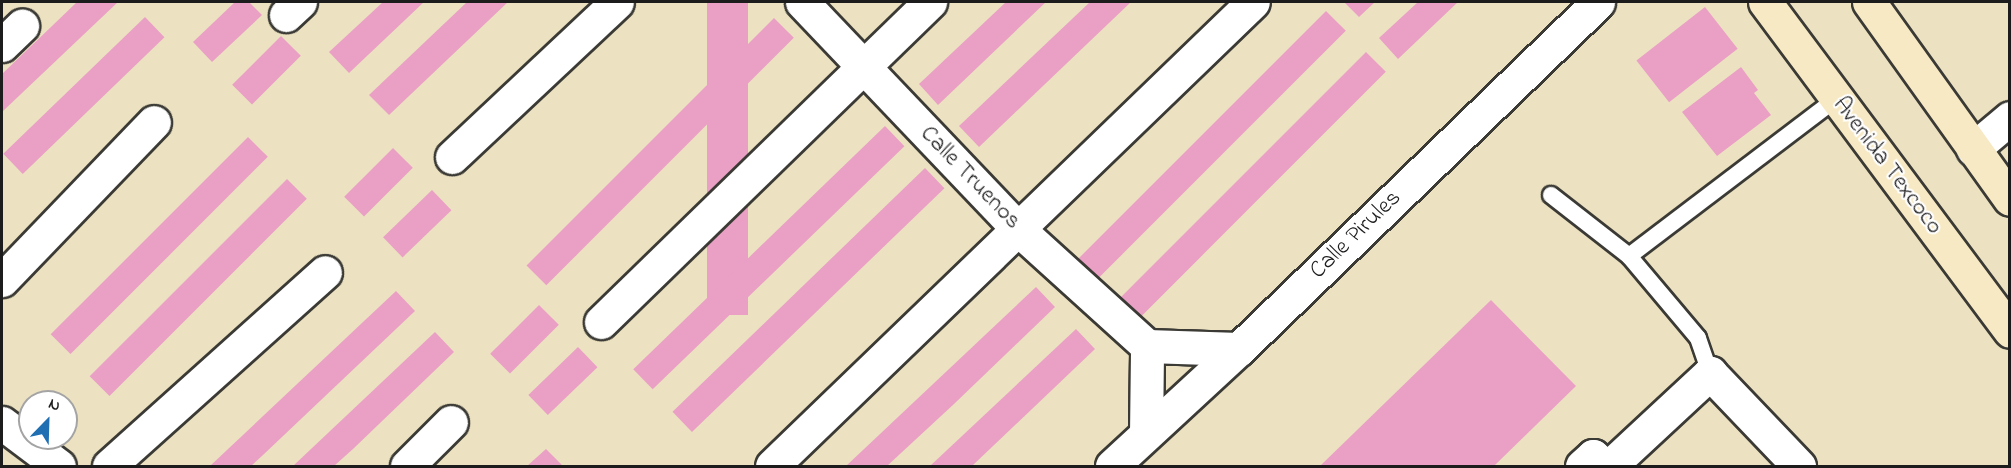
<!DOCTYPE html>
<style>
body{margin:0}
#map{position:relative;width:2011px;height:468px;overflow:hidden;background:#ece2c1;font-family:"Indie Flower",sans-serif}
div>[style]{position:absolute}
[style*='--x']{left:calc(var(--x)*1px);top:calc(var(--y)*1px);width:calc(var(--w)*1px);rotate:calc(var(--a)*1deg)}
.building>*{inset:0;background:#ea9fc5;transform-origin:0 0}
.roads{filter:drop-shadow(2px 0 #3b3a35) drop-shadow(-2px 0 #3b3a35) drop-shadow(0 2px #3b3a35) drop-shadow(0 -2px #3b3a35)}
.service>*{height:16px;margin:-8px;padding:0 8px;transform-origin:8px;border-radius:8px;background:#fff}
.minor>*{height:33px;margin:-16.5px;padding:0 16.5px;transform-origin:16.5px;border-radius:16.5px;background:#fff}
.tertiary>*{height:33px;margin:-16.5px;padding:0 16.5px;transform-origin:16.5px;border-radius:16.5px;background:#fff}
.secondary>*{height:33px;margin:-16.5px;padding:0 16.5px;transform-origin:16.5px;border-radius:16.5px;background:#f7e9c3}
span{translate:-50% -50%;white-space:nowrap;text-align:center;line-height:1.15;-webkit-text-stroke:4.5px #fff;paint-order:stroke}
.street-label{font-size:24px;color:#1c1c1c}
.frame{position:absolute;inset:0;border:3px solid #1c1c1c;pointer-events:none}
.north{position:absolute;left:18px;top:390px;width:60px;height:60px;box-sizing:border-box;background:#fff;border:2px solid #a4a4a4;border-radius:50%;rotate:23deg;font-size:16px;font-weight:700;line-height:24px;text-align:center;color:#1c1c1c}
.north::after{content:'';display:block;margin:auto;width:21px;height:27px;background:#1f6fb2;clip-path:polygon(50% 0,100% 100%,50% 72%,0 100%)}
</style>
<div id="map">
<div class="building">
<div style="clip-path:polygon(77px 2px,118px 2px,2px 112px,2px 74px)"></div>
<div style="clip-path:polygon(235px 2px,249px 2px,262px 15px,212px 62px,193px 42px)"></div>
<div style="clip-path:polygon(383px 2px,424px 2px,349px 73px,329px 52px)"></div>
<div style="clip-path:polygon(467px 2px,508px 2px,389px 115px,369px 95px)"></div>
<div style="left:707px;top:2px;width:41px;height:313px"></div>
<div style="clip-path:polygon(1006px 2px,1046px 2px,938px 105px,919px 84px)"></div>
<div style="clip-path:polygon(1090px 2px,1131px 2px,979px 147px,959px 126px)"></div>
<div style="clip-path:polygon(1344px 2px,1375px 2px,1359px 17px)"></div>
<div style="clip-path:polygon(1418px 2px,1458px 2px,1398px 59px,1379px 38px)"></div>
<div style="left:1705px;top:7px;width:53px;height:87px;rotate:52deg"></div>
<div style="left:1326px;top:11px;width:28px;height:350px;rotate:45deg"></div>
<div style="left:145px;top:17px;width:28px;height:197px;rotate:46deg"></div>
<div style="left:774px;top:18px;width:28px;height:350px;rotate:45deg"></div>
<div style="left:281px;top:36px;width:28px;height:69px;rotate:45deg"></div>
<div style="left:1366px;top:52px;width:28px;height:351px;rotate:45deg"></div>
<div style="clip-path:polygon(1741px 67px,1758px 90px,1754px 93px,1771px 115px,1717px 156px,1682px 112px)"></div>
<div style="left:885px;top:126px;width:28px;height:350px;rotate:46deg"></div>
<div style="left:248px;top:137px;width:28px;height:279px;rotate:45deg"></div>
<div style="left:393px;top:148px;width:28px;height:69px;rotate:45deg"></div>
<div style="left:925px;top:168px;width:28px;height:351px;rotate:46deg"></div>
<div style="left:287px;top:179px;width:28px;height:279px;rotate:45deg"></div>
<div style="left:432px;top:190px;width:28px;height:68px;rotate:46deg"></div>
<div style="clip-path:polygon(1036px 287px,1055px 307px,954px 404px,887px 466px,846px 466px)"></div>
<div style="clip-path:polygon(396px 291px,415px 311px,263px 455px,251px 466px,210px 466px)"></div>
<div style="clip-path:polygon(1491px 300px,1576px 386px,1494px 466px,1320px 466px)"></div>
<div style="left:539px;top:305px;width:28px;height:69px;rotate:45deg"></div>
<div style="clip-path:polygon(1076px 329px,1095px 349px,972px 466px,930px 466px)"></div>
<div style="clip-path:polygon(435px 332px,454px 352px,353px 449px,334px 466px,293px 466px)"></div>
<div style="left:578px;top:347px;width:28px;height:69px;rotate:46deg"></div>
<div style="clip-path:polygon(546px 449px,563px 466px,527px 466px)"></div>
</div>
<div class="roads">
<div class="service">
<div style="--x:1551;--y:195;--w:99;--a:38"></div>
<div style="--x:1710;--y:373;--w:37;--a:-109"></div>
<div style="--x:1698;--y:338;--w:107;--a:-130.1"></div>
<div style="--x:1629;--y:256;--w:261;--a:-37.2"></div>
</div>
<div class="minor">
<div style="--x:802;--y:2;--w:313;--a:46.4"></div>
<div style="--x:1018;--y:229;--w:174;--a:42.2"></div>
<div style="--x:1147;--y:346;--w:92;--a:1.9"></div>
<div style="--x:286;--y:15;--w:19;--a:-43"></div>
<div style="--x:2;--y:45;--w:28;--a:-44"></div>
<div style="--x:1973;--y:149;--w:48;--a:-40"></div>
<div style="--x:452;--y:157;--w:226;--a:-43.2"></div>
<div style="--x:2;--y:280;--w:219;--a:-46.1"></div>
<div style="--x:601;--y:322;--w:459;--a:-44.2"></div>
<div style="--x:1146;--y:434;--w:88;--a:-89.3"></div>
<div style="--x:109;--y:466;--w:290;--a:-41.9"></div>
<div style="--x:407;--y:466;--w:62;--a:-45"></div>
<div style="--x:772;--y:466;--w:668;--a:-43.97"></div>
<div style="--x:1112;--y:466;--w:173;--a:-42.7"></div>
<div style="--x:1239;--y:349;--w:499;--a:-44"></div>
<div style="--x:1582;--y:466;--w:15;--a:-42"></div>
<div style="--x:1593;--y:456;--w:15;--a:42"></div>
<div style="--x:1610;--y:466;--w:137;--a:-42.9"></div>
<div style="--x:1710;--y:373;--w:129;--a:46.3"></div>
</div>
<div class="tertiary">
<div style="--x:2;--y:423;--w:71;--a:37"></div>
</div>
<div class="secondary">
<div style="--x:1765;--y:2;--w:410;--a:53.3"></div>
<div style="--x:1869;--y:2;--w:242;--a:54.4"></div>
</div>
</div>
<div class="street-label">
<span style="left:1887px;top:166px;rotate:53deg">Avenida Texcoco</span>
<span style="left:970px;top:178px;rotate:46deg">Calle Truenos</span>
<span style="left:1356px;top:235px;rotate:-44deg">Calle Pirules</span>
</div>
<div class="frame"></div>
<div class="north">N</div>
</div>
